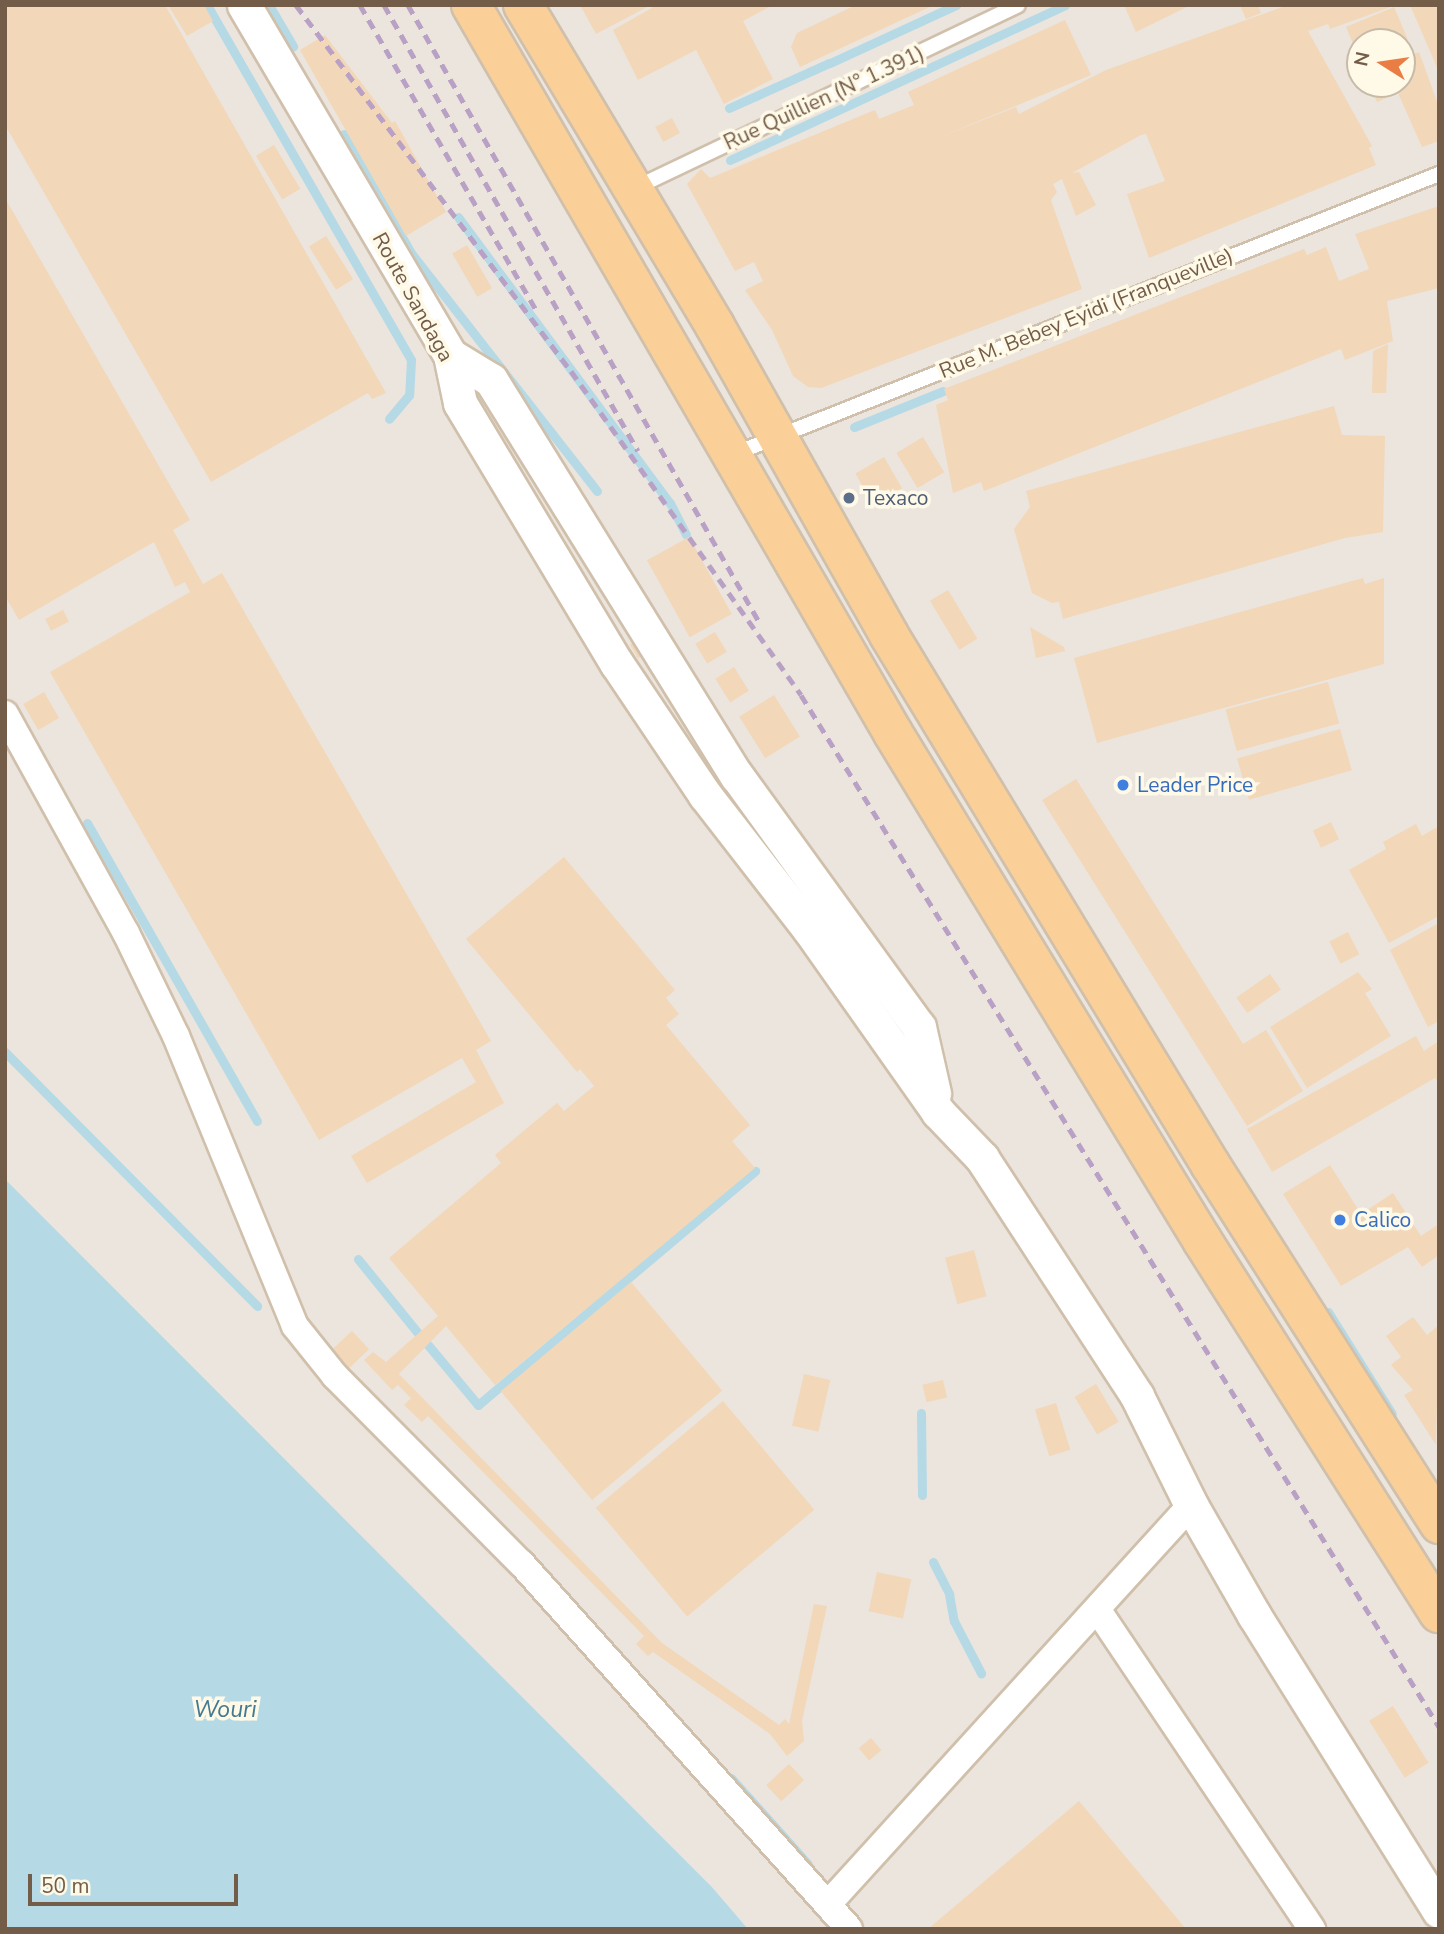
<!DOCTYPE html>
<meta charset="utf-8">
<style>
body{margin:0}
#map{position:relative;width:1444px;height:1934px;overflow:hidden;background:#fcf5e1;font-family:"Nunito Sans",sans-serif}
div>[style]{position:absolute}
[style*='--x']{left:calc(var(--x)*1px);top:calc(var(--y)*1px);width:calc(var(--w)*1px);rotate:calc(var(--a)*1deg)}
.industrial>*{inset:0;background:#ebe5dd}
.water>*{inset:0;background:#b6d9e6}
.stream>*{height:9px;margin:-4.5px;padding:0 4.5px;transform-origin:4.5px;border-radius:4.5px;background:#b6d9e6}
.building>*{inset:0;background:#f2d7b9;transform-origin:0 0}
.roads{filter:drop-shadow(2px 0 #d0c0ab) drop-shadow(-2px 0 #d0c0ab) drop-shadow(0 2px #d0c0ab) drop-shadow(0 -2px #d0c0ab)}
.service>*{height:14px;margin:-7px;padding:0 7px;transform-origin:7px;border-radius:7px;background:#fff}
.minor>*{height:26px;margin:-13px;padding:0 13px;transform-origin:13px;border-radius:13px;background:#fff}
.tertiary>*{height:33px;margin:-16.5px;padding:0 16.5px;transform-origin:16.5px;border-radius:16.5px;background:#fff}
.trunk>*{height:38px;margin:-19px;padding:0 19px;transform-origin:19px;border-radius:19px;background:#fad098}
.rail>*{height:5px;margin-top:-2.5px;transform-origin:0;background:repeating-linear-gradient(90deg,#b9a0c5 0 10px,transparent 0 17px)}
.dots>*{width:19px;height:19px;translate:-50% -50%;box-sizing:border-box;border:4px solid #fff9e8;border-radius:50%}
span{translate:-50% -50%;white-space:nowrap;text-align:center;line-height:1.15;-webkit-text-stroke:7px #fff9e8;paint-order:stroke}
.street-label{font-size:21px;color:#745d48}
.service-label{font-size:21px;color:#4e5e75}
.left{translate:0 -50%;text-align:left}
.shop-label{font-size:21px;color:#366cbe}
.water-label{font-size:23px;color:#44798f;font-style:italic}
.frame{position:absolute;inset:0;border:7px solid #745d48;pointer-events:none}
.north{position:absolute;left:1346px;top:28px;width:70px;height:70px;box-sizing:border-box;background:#fff9e8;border:2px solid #c7bba8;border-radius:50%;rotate:282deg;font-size:19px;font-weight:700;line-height:28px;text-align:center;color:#745d48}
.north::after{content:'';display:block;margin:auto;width:24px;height:32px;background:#e97d44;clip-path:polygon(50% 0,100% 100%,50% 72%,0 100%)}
.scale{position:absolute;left:28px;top:1874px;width:210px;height:32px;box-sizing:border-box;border:4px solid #745d48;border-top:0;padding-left:9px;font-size:21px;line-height:24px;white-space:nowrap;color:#745d48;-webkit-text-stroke:5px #fff9e8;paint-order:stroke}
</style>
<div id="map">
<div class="industrial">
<div style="clip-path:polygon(evenodd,5px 5px,1439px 5px,1439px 1929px,748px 1929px,712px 1887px,5px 1179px,5px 5px,1360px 42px,1402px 42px,1402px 84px,1360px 84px,1360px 42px)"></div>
</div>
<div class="water">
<div style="clip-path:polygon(5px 1179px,712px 1887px,748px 1929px,5px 1929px)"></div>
</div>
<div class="stream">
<div style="--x:207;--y:5;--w:409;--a:60.1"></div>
<div style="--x:411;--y:360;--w:35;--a:93"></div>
<div style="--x:409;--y:395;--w:31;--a:130"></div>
<div style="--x:269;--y:5;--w:48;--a:59.7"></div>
<div style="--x:830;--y:63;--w:139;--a:-24.7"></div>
<div style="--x:729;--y:108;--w:110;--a:-24.2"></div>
<div style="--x:344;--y:134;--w:137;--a:60.6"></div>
<div style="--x:411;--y:253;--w:302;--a:52"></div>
<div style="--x:730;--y:160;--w:369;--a:-24.8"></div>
<div style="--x:458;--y:217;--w:356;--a:53.5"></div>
<div style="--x:670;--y:503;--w:35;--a:63"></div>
<div style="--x:854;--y:427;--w:96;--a:-22"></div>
<div style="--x:87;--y:823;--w:343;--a:60.3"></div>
<div style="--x:5;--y:1052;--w:358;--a:45.2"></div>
<div style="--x:358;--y:1259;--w:95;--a:51"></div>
<div style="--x:1328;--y:1312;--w:120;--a:57.9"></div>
<div style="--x:428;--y:1345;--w:78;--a:50.2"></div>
<div style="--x:478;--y:1405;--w:363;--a:-40.2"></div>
<div style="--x:921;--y:1413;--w:82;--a:89.3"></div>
<div style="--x:933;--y:1562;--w:36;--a:63"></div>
<div style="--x:949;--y:1594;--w:27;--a:80"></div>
<div style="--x:954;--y:1621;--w:59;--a:62.6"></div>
<div style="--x:731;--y:1778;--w:115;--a:48.2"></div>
</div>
<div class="building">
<div style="clip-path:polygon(5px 5px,165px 5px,386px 393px,372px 399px,368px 393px,211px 482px,5px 125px)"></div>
<div style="clip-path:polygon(168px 5px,204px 5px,213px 21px,187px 36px)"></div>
<div style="clip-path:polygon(580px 5px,651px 5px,596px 34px)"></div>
<div style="clip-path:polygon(657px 5px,773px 5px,743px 21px,773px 79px,724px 104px,696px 50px,638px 80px,613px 30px)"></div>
<div style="clip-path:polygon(856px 5px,934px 5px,800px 67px,791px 47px,797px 33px)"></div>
<div style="clip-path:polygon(1124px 5px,1191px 5px,1136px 32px)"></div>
<div style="clip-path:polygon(1240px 5px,1258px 5px,1261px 13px,1246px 19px)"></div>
<div style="clip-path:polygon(1288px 5px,1396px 5px,1330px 29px,1328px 24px,1308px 31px,1372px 146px,1369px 148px,1376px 165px,1149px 258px,1127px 194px,1165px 181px,1146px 134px,1141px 135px,1072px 173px,1079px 172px,1096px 205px,1076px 216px,1062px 179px,1053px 184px,1057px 192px,1051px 200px,1082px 289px,821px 388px,808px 387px,793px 376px,772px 330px,745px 290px,763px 281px,754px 262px,735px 271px,687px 184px,701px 169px,710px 178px,875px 110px,879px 119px,914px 105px,908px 92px,1065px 20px,1091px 75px,930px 141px,1016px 107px,1019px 114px,1106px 70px)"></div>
<div style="clip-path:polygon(1410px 5px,1439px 5px,1439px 72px)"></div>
<div style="clip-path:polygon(1394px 7px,1414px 54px,1419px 52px,1439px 107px,1439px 141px,1422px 147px,1398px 93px,1377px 102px,1370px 84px,1402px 84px,1402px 42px,1360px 42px,1360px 60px,1346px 27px)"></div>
<div style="clip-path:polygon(325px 35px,392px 123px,395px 121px,446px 212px,406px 236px,300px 50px)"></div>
<div style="left:672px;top:118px;width:17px;height:19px;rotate:62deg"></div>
<div style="left:274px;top:145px;width:51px;height:21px;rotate:59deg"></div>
<div style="clip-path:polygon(5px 198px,190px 520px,173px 530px,203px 584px,222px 573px,491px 1041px,476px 1050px,504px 1103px,367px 1183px,351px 1156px,476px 1082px,462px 1058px,319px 1140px,50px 672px,190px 592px,185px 582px,175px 587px,154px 542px,19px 620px,5px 596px)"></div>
<div style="clip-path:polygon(1439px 206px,1439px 288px,1387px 301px,1393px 341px,1345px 360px,1341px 349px,984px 491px,981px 482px,953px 493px,936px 405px,948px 400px,944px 389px,1304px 249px,1307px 255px,1326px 247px,1339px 281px,1369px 269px,1355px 234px)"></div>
<div style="left:326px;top:236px;width:51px;height:20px;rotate:58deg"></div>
<div style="left:467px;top:245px;width:50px;height:17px;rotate:60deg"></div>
<div style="clip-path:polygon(1388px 344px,1386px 393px,1372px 393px,1373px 351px)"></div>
<div style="clip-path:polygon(1334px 406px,1342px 435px,1385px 436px,1383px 532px,1345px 538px,1063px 619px,1059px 602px,1052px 603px,1032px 593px,1014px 529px,1030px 507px,1026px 491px)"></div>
<div style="left:923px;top:437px;width:41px;height:31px;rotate:59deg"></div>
<div style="left:884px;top:457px;width:36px;height:33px;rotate:60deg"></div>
<div style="left:689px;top:537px;width:88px;height:48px;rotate:61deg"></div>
<div style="clip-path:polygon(1363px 578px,1365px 584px,1384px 578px,1384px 664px,1097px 743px,1074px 658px)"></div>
<div style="left:948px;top:590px;width:57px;height:21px;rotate:59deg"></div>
<div style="left:63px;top:610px;width:13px;height:20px;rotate:63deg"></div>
<div style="clip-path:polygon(1030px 627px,1064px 647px,1065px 651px,1036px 658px)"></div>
<div style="left:715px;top:632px;width:23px;height:23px;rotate:59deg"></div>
<div style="left:636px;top:641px;width:16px;height:7px;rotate:60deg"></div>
<div style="left:734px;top:667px;width:28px;height:22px;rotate:58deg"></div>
<div style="left:1328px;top:682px;width:43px;height:106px;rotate:75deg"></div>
<div style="left:44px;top:692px;width:30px;height:24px;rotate:60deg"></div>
<div style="left:774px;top:695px;width:49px;height:41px;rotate:58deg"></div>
<div style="left:1340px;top:729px;width:43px;height:107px;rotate:74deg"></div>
<div style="clip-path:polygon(1076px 779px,1243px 1044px,1266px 1030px,1303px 1091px,1247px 1126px,1042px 800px)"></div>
<div style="left:1331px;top:822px;width:19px;height:20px;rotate:65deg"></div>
<div style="clip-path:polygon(1416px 824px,1422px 836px,1439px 826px,1439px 916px,1389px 943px,1349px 870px,1386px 849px,1383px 842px)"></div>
<div style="clip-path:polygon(564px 857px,675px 990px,666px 998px,679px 1014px,666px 1025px,750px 1125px,732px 1141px,755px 1168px,495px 1385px,446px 1326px,399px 1374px,662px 1643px,779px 1725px,785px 1719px,789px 1724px,814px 1604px,827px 1606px,802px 1721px,804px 1741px,787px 1756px,770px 1734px,653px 1652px,648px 1656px,636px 1644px,644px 1636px,428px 1416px,422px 1422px,404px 1405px,411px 1398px,398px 1385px,392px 1390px,364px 1360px,373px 1352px,386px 1362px,438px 1316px,389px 1258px,501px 1163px,495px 1155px,557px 1103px,564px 1111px,594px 1086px,580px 1069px,577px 1072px,466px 939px)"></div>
<div style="clip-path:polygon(1439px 923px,1439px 1021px,1428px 1027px,1390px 950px)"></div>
<div style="left:1348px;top:932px;width:25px;height:21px;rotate:63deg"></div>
<div style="clip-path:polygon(1358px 972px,1372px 989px,1365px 993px,1391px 1036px,1307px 1088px,1270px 1027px)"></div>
<div style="left:1270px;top:974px;width:19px;height:41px;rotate:55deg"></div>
<div style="clip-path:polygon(1416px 1036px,1424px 1051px,1439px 1041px,1439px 1084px,1435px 1078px,1272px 1172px,1247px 1129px)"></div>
<div style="clip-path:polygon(1330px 1165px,1361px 1214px,1393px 1193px,1421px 1236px,1439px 1224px,1439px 1255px,1422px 1267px,1408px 1247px,1341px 1286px,1283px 1194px)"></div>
<div style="left:974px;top:1250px;width:48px;height:30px;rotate:75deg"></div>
<div style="left:631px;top:1282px;width:142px;height:170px;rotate:50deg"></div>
<div style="clip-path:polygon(1413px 1317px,1427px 1335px,1439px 1325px,1436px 1445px,1404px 1395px,1413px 1390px,1391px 1365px,1401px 1357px,1386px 1336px)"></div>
<div style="left:352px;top:1331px;width:25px;height:31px;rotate:47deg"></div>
<div style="left:804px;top:1374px;width:27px;height:53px;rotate:13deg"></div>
<div style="left:943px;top:1380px;width:18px;height:21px;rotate:77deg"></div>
<div style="left:1096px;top:1384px;width:44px;height:25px;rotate:59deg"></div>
<div style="left:723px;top:1401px;width:142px;height:166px;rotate:50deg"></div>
<div style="left:1056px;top:1403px;width:49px;height:22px;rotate:73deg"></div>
<div style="left:877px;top:1572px;width:35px;height:40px;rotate:12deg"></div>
<div style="left:1393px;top:1706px;width:67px;height:28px;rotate:58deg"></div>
<div style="left:871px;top:1738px;width:16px;height:16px;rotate:50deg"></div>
<div style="left:789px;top:1764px;width:22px;height:31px;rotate:47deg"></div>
<div style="clip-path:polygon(1079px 1801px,1186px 1929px,928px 1929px)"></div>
</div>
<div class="roads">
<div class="service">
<div style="--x:635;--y:188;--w:424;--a:-25.5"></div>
<div style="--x:734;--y:454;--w:759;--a:-21.66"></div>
</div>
<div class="minor">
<div style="--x:5;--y:714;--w:250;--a:61.1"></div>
<div style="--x:126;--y:933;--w:114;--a:64.1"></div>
<div style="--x:176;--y:1036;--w:313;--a:67.7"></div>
<div style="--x:295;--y:1326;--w:64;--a:51.3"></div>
<div style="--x:335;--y:1376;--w:264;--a:45.2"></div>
<div style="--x:521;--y:1563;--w:491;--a:48.1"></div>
<div style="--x:1097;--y:1609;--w:386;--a:56.1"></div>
<div style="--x:828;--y:1904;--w:539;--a:-47.7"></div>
</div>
<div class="tertiary">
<div style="--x:244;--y:5;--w:406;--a:59.5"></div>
<div style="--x:450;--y:355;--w:49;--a:78.2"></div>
<div style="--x:460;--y:403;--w:305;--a:59"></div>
<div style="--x:617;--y:664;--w:158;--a:56.1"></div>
<div style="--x:705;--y:795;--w:170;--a:52.2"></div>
<div style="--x:809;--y:929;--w:224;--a:54.8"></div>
<div style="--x:938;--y:1112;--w:64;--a:46.3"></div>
<div style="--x:982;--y:1158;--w:284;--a:56.9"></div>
<div style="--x:1137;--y:1396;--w:122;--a:63.6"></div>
<div style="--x:1191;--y:1505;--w:127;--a:60.2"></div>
<div style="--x:1254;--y:1615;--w:349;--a:58"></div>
<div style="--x:450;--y:355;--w:48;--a:31.4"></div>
<div style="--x:491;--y:380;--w:466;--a:58.2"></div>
<div style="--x:737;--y:776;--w:310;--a:54.1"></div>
<div style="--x:919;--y:1027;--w:68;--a:77.2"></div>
</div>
<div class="trunk">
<div style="--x:471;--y:5;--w:841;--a:59.9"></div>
<div style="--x:893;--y:733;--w:594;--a:58.64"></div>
<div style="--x:1202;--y:1240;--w:442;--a:57.6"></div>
<div style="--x:523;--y:5;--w:374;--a:59.1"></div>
<div style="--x:715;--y:326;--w:355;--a:60.6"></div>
<div style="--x:889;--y:635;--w:619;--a:58.75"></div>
<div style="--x:1210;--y:1164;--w:427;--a:57.5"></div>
</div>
</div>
<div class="rail">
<div style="--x:296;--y:5;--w:458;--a:53.1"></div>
<div style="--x:571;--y:371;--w:397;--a:54.6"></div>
<div style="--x:801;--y:695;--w:1213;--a:58.27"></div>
<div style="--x:360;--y:5;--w:354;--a:60"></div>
<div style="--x:384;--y:5;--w:513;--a:60.34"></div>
<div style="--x:408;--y:5;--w:708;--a:60.36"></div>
</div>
<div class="dots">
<div style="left:849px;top:498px;background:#5c6f8a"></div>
<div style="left:1123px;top:785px;background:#3f7fe0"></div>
<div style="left:1340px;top:1220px;background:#3f7fe0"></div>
</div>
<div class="street-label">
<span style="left:824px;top:98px;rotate:-25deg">Rue Quillien (N° 1.391)</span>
<span style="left:413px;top:297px;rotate:61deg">Route Sandaga</span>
<span style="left:1086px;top:313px;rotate:-22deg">Rue M. Bebey Eyidi (Franqueville)</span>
</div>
<div class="service-label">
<span class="left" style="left:863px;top:498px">Texaco</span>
</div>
<div class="shop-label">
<span class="left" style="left:1137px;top:785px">Leader Price</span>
<span class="left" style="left:1354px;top:1220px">Calico</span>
</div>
<div class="water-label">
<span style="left:225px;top:1710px">Wouri</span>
</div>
<div class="frame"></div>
<div class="north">N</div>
<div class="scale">50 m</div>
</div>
